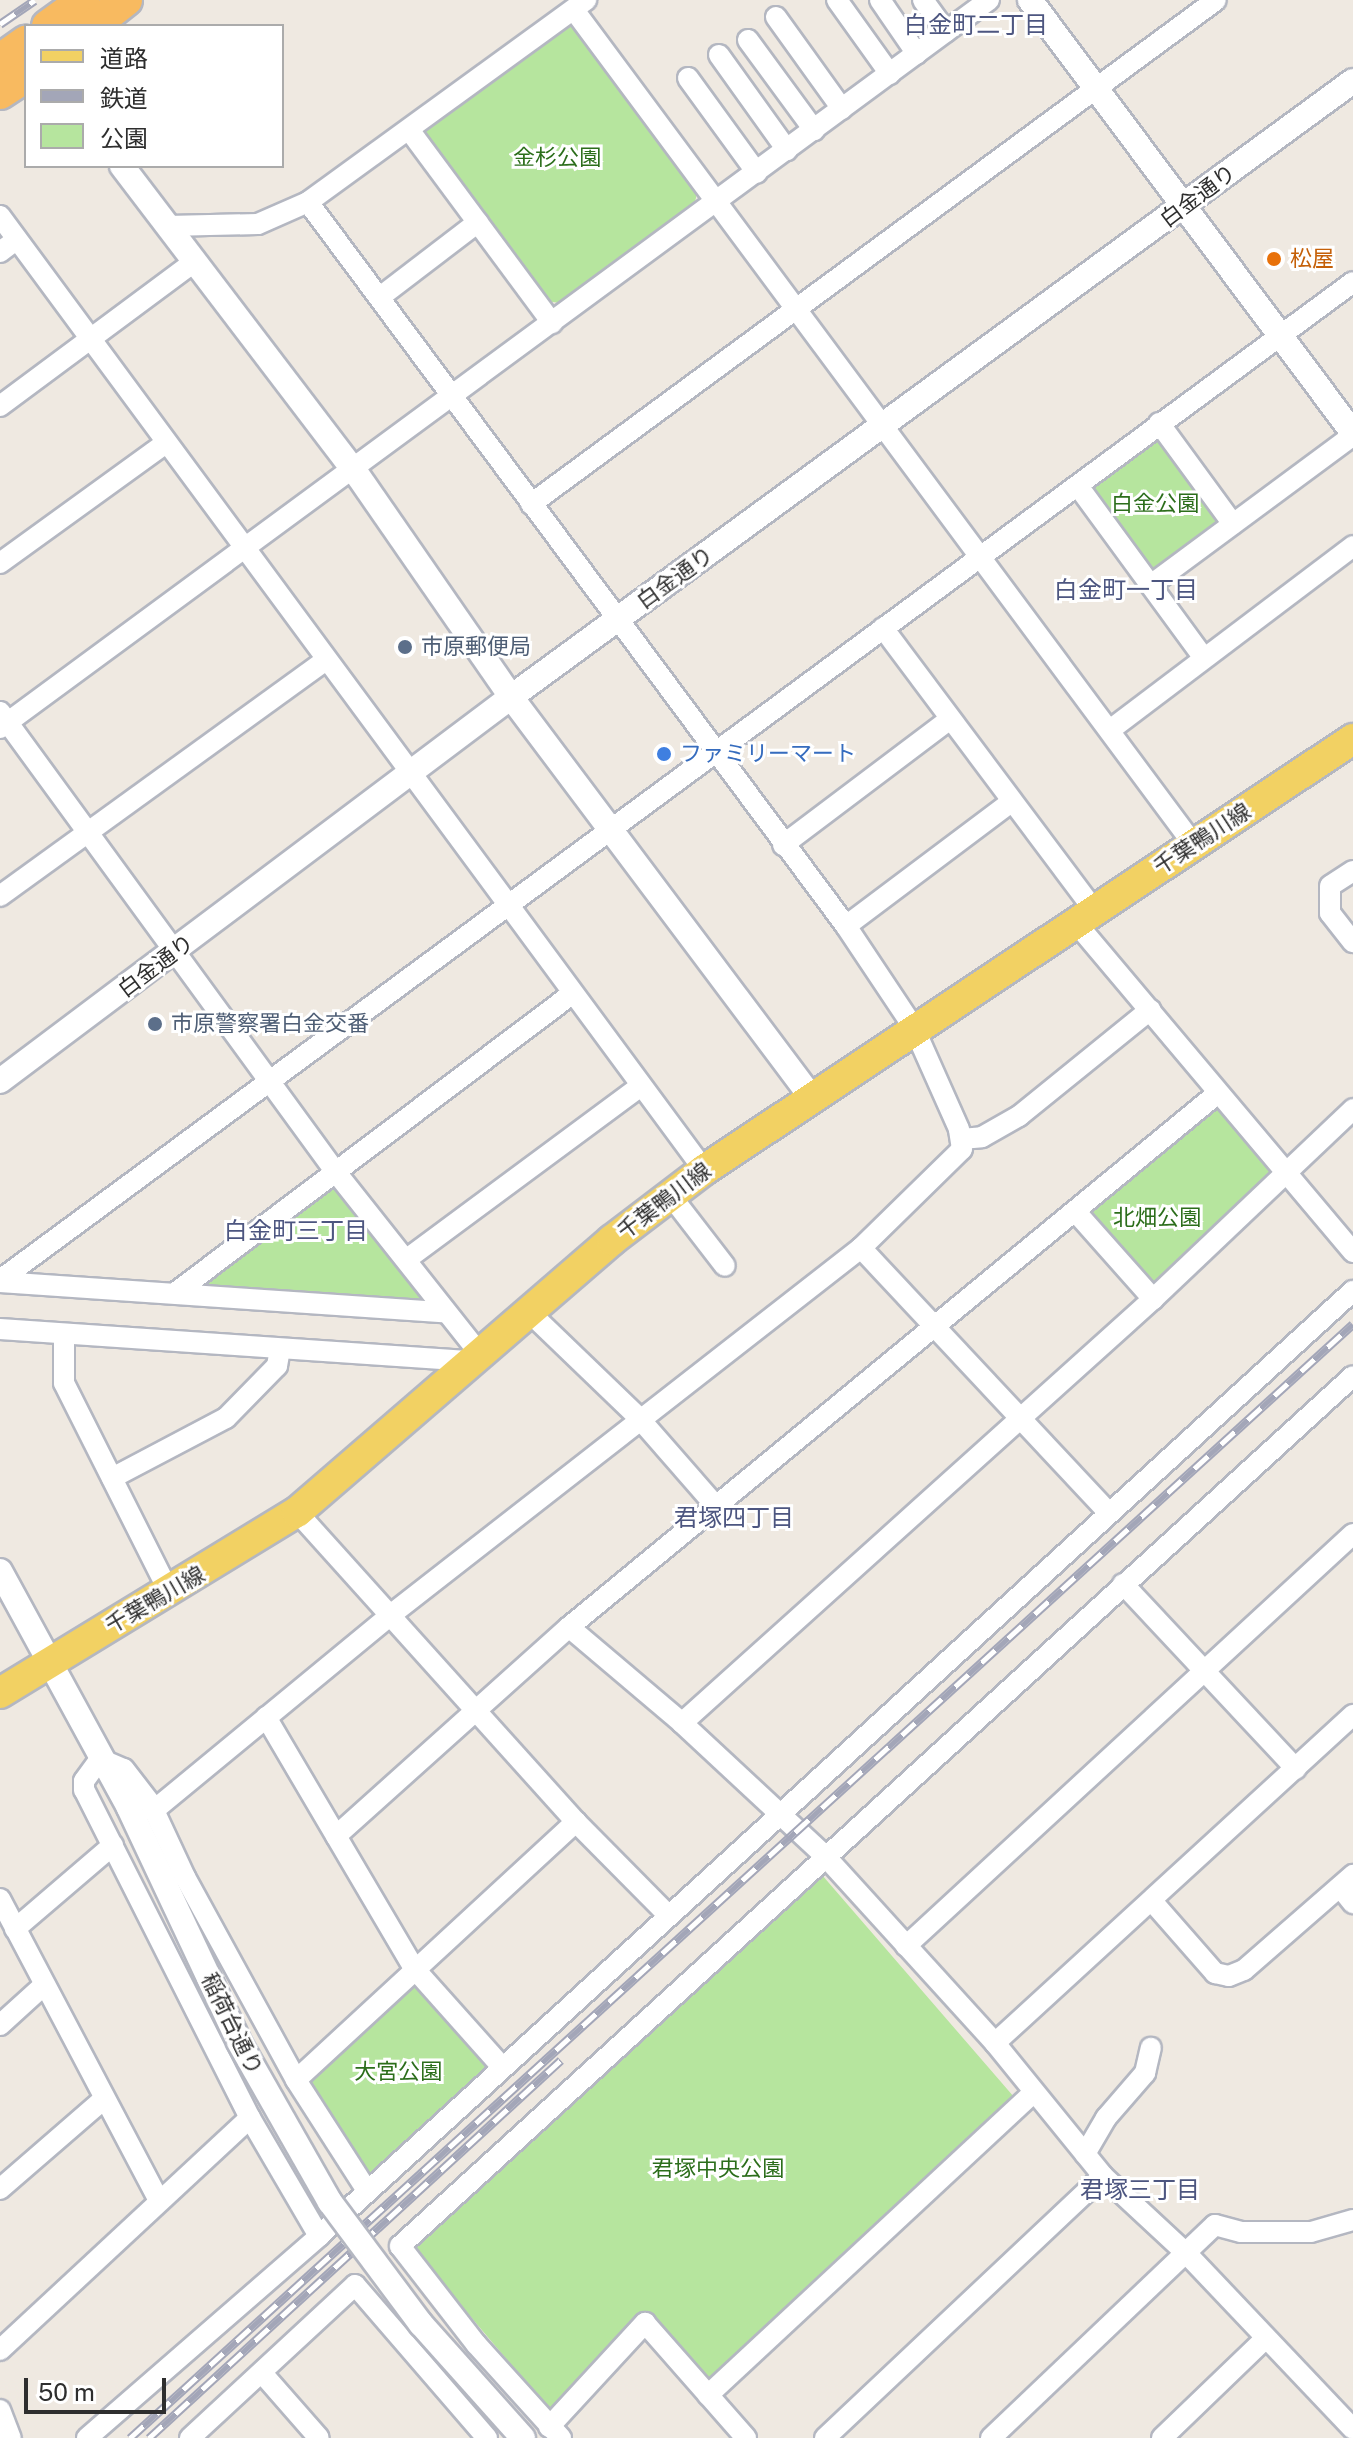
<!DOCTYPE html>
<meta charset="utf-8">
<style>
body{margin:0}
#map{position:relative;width:1353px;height:2438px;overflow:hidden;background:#efe9e1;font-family:"Public Sans","Noto Sans JP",sans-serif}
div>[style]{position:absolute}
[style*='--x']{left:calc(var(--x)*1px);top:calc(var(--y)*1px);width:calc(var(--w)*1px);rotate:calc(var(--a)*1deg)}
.green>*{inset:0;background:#b6e59e}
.roads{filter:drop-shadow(2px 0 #b4b7c1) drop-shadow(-2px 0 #b4b7c1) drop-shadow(0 2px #b4b7c1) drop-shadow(0 -2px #b4b7c1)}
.minor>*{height:20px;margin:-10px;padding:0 10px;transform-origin:10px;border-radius:10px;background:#fff}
.tertiary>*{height:24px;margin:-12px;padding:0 12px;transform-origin:12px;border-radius:12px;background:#fff}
.primary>*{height:30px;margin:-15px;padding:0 15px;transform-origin:15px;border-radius:15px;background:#f2d163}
.trunk>*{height:32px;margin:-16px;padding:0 16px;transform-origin:16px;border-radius:16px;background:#f8ba60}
.rail>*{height:9px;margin-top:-4.5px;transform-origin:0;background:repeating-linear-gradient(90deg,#fff 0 18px,#a3a6b8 0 36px);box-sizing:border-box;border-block:2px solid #a3a6b8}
.bridges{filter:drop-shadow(2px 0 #b4b7c1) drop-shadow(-2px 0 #b4b7c1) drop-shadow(0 2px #b4b7c1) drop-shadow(0 -2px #b4b7c1)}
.tertiary-bridge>*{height:24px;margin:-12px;padding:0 12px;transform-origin:12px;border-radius:12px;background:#fff}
.dots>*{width:22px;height:22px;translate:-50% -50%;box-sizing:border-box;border:4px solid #fff;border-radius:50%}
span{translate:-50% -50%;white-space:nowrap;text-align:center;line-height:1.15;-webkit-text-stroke:6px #fff;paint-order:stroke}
.park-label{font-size:22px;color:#2c6e1b}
.street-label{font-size:22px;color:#2e2e2e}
.food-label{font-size:22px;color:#c56008}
.left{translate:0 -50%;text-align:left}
.service-label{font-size:22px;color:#4e5e75}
.shop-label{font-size:22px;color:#366cbe}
.neighbourhood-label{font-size:24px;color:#4d5680}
.legend{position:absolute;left:24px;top:24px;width:260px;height:144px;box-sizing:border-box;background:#fff;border:2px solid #ababab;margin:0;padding:10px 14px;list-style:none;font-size:24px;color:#2e2e2e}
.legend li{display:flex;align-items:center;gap:16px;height:40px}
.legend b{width:40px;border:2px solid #ababab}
.scale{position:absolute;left:24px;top:2378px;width:142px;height:36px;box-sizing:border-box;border:4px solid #2e2e2e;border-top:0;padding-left:10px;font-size:24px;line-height:28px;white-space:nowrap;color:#2e2e2e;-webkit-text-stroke:6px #fff;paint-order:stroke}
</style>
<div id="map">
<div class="green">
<div style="clip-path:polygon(563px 23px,577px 25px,698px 189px,695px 202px,560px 303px,546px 301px,425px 139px,425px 127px)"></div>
<div style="clip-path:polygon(1153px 440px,1166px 443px,1219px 517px,1217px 528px,1161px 570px,1148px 569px,1093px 496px,1095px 482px)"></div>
<div style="clip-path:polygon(1214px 1109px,1222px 1109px,1274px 1171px,1159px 1283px,1150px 1283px,1091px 1218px,1091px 1209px)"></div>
<div style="clip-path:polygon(335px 1171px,443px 1312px,175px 1293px)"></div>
<div style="clip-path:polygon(816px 1875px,822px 1875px,1014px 2097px,714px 2380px,705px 2380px,645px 2311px,558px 2409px,547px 2407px,415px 2251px,414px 2242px)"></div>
<div style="clip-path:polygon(413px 1967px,502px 2067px,366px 2189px,296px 2080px)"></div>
</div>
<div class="roads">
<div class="minor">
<div style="--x:837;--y:0;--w:91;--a:54.4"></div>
<div style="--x:880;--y:0;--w:65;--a:55.6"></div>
<div style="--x:923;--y:0;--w:39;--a:54"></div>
<div style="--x:574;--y:10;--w:1040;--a:53.41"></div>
<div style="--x:776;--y:17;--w:113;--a:54.3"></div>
<div style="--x:748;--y:40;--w:112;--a:53.7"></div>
<div style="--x:719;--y:55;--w:117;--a:54.4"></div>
<div style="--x:688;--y:78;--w:117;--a:54"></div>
<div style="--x:410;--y:131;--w:239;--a:53.5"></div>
<div style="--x:0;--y:216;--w:1186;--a:53.57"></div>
<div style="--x:168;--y:226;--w:90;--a:-1.3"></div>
<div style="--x:258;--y:224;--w:55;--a:-23.7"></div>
<div style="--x:308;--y:202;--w:344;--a:-36"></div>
<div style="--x:0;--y:252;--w:21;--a:-37"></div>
<div style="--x:380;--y:297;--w:123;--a:-37.4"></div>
<div style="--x:0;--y:406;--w:243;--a:-36.6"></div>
<div style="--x:1159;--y:423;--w:125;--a:53.8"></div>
<div style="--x:1078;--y:486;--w:212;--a:53.8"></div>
<div style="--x:531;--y:504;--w:850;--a:-36.34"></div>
<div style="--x:0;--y:563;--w:205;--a:-35.9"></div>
<div style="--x:1152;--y:584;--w:250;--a:-36.5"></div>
<div style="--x:883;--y:628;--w:352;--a:53.2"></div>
<div style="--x:0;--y:712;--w:568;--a:53.88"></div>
<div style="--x:335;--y:1171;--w:233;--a:51.6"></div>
<div style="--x:0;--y:728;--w:1228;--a:-36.36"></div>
<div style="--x:1110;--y:730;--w:305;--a:-37.1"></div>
<div style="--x:783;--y:845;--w:208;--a:-37"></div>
<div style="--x:1353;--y:871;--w:27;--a:147"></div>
<div style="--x:1330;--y:886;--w:27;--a:90"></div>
<div style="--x:1330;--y:913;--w:37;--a:52"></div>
<div style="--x:0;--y:896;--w:402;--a:-35.9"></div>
<div style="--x:1076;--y:923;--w:430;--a:49.9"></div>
<div style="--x:846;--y:926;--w:206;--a:-36.9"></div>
<div style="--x:961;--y:1139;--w:21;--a:-5"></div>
<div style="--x:982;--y:1137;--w:43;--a:-29.6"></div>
<div style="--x:1019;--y:1116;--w:169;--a:-39"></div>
<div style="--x:671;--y:1196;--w:88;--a:52.4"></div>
<div style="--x:1075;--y:1211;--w:118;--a:48.4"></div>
<div style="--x:861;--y:1248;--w:363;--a:46.9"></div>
<div style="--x:407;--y:1259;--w:291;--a:-36.5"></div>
<div style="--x:0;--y:1280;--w:1681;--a:-36.41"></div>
<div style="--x:0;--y:1282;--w:444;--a:3.9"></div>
<div style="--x:175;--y:1293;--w:497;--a:-37"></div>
<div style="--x:529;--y:1312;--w:153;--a:43.9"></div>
<div style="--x:639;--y:1418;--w:114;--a:48.9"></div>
<div style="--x:0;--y:1329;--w:472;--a:3.9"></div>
<div style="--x:64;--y:1335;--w:48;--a:90"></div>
<div style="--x:64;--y:1383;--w:236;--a:63.3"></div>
<div style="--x:112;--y:1478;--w:129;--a:-27.8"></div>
<div style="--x:226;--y:1418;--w:73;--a:-45.6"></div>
<div style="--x:277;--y:1366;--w:17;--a:-80"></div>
<div style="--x:297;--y:1512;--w:417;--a:48"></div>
<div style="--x:576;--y:1822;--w:129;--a:45.3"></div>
<div style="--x:1123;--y:1584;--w:253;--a:46.9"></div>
<div style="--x:569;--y:1627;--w:148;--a:40.3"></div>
<div style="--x:682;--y:1723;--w:194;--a:42.9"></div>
<div style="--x:824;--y:1855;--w:254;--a:47.7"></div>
<div style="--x:995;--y:2043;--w:171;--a:50.9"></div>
<div style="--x:1103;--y:2176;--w:115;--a:42.9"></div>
<div style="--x:1187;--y:2254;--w:241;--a:46.5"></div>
<div style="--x:266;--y:1717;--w:290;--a:59.5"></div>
<div style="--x:413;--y:1967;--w:134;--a:48.3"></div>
<div style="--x:682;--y:1723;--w:634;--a:-41.99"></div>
<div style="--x:1153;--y:1299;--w:276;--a:-43.5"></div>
<div style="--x:153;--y:1811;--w:305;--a:-39.5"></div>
<div style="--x:388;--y:1617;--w:600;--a:-37.96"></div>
<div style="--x:861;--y:1248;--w:141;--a:-44.4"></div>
<div style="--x:962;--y:1149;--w:20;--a:-99"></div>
<div style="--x:959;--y:1129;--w:111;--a:-114"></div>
<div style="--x:914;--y:1028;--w:123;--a:-123.7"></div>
<div style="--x:846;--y:926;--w:902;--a:-126.62"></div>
<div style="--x:336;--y:1836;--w:313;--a:-41.9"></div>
<div style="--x:569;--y:1627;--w:840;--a:-39.45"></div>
<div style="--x:1340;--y:1887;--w:21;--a:51"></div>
<div style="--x:0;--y:1899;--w:341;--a:62.2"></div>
<div style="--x:1152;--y:1901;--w:96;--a:48.8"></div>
<div style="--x:1215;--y:1973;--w:14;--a:12"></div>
<div style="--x:1229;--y:1976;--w:16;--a:-22"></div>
<div style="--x:1244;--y:1970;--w:145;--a:-41.1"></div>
<div style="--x:15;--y:1929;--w:129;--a:-40.6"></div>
<div style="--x:906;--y:1946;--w:608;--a:-42.67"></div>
<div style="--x:0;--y:2025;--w:59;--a:-42.3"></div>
<div style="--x:995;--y:2043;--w:486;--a:-42.5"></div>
<div style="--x:296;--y:2080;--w:381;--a:-42.7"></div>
<div style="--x:1085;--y:2154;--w:42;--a:-59.7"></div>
<div style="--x:1106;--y:2118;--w:60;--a:-49.1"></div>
<div style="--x:1145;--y:2073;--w:26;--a:-77"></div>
<div style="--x:0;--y:2189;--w:138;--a:-40.9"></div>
<div style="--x:319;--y:2236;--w:137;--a:-120.3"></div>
<div style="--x:250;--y:2118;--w:368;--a:-116.8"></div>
<div style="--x:84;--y:1790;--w:9;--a:-90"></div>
<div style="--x:84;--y:1781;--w:27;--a:-54"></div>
<div style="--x:100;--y:1759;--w:26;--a:23"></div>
<div style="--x:124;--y:1769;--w:44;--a:52.4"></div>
<div style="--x:151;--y:1804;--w:81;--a:65"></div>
<div style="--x:185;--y:1877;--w:231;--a:61.3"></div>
<div style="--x:296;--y:2080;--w:130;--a:57.3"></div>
<div style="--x:0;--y:2350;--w:341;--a:-42.9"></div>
<div style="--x:262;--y:2373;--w:86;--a:48.8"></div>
<div style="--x:708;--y:2395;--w:444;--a:-42.9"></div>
<div style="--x:0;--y:2410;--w:30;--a:69"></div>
<div style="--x:549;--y:2427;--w:142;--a:-47.3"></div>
<div style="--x:645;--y:2323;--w:153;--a:48.7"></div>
<div style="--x:87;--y:2438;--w:308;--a:-41"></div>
<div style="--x:319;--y:2236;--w:1401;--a:-42.43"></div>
<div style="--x:190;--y:2438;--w:225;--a:-42.8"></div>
<div style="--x:355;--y:2285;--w:202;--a:49.2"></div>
<div style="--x:561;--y:2438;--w:127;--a:-132.1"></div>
<div style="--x:476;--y:2344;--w:124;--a:-127.8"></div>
<div style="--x:400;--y:2246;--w:1290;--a:-42.39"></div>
<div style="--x:825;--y:2438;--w:382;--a:-43.3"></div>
<div style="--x:991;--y:2438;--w:309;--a:-43.6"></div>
<div style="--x:1215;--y:2225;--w:27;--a:15"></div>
<div style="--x:1241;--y:2232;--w:70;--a:0"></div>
<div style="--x:1311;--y:2232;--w:44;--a:-15.9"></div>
<div style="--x:1162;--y:2438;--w:144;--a:-43.9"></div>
</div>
<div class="tertiary">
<div style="--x:1030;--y:0;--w:540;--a:53.28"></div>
<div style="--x:122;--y:166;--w:382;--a:52.7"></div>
<div style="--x:354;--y:470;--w:276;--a:55.3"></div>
<div style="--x:511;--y:697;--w:501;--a:53.11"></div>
<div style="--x:0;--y:1081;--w:639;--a:-36.92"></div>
<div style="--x:511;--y:697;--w:1043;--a:-36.19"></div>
<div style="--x:0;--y:1571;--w:270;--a:61.4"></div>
<div style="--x:129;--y:1808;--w:259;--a:64.8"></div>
</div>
<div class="primary">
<div style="--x:0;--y:1693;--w:348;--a:-31.4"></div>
<div style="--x:297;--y:1512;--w:416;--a:-40.8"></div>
<div style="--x:612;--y:1240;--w:116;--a:-37.3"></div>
<div style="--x:704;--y:1170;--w:779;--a:-33.59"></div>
</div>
<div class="trunk">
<div style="--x:48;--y:26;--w:44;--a:-35.8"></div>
<div style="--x:93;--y:26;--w:42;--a:-38.2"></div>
<div style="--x:0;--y:60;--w:32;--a:-35"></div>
<div style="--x:0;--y:93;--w:31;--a:-33"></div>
</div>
</div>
<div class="rail">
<div style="--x:0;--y:24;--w:42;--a:-34.4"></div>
<div style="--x:130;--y:2438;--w:1654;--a:-42.33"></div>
<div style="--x:149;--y:2438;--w:559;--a:-42.54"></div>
</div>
<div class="bridges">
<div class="tertiary-bridge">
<div style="--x:239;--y:2042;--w:184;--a:60.4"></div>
<div style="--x:330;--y:2202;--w:152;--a:53.3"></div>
<div style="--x:421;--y:2324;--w:153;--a:48.2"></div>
</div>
</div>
<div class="dots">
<div style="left:1274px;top:259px;background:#e8710a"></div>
<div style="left:405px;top:647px;background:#5c6f8a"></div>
<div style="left:664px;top:754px;background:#3f7fe0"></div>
<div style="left:155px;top:1024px;background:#5c6f8a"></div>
</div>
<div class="park-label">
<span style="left:557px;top:158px">金杉公園</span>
<span style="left:1155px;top:504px">白金公園</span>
<span style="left:1157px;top:1218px">北畑公園</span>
<span style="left:398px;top:2072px">大宮公園</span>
<span style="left:718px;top:2169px">君塚中央公園</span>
</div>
<div class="street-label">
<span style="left:1198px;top:196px;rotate:-37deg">白金通り</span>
<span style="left:675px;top:578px;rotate:-36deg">白金通り</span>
<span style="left:1202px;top:839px;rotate:-33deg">千葉鴨川線</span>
<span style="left:156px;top:966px;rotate:-37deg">白金通り</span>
<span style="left:664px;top:1201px;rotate:-37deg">千葉鴨川線</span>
<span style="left:155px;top:1600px;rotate:-30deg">千葉鴨川線</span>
<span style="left:232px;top:2024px;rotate:64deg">稲荷台通り</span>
</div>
<div class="food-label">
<span class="left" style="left:1290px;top:259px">松屋</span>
</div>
<div class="service-label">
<span class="left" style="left:421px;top:647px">市原郵便局</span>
<span class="left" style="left:171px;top:1024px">市原警察署白金交番</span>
</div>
<div class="shop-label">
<span class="left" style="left:680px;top:754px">ファミリーマート</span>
</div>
<div class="neighbourhood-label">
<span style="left:976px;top:25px">白金町二丁目</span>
<span style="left:1126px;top:590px">白金町一丁目</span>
<span style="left:296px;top:1231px">白金町三丁目</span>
<span style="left:734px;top:1518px">君塚四丁目</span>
<span style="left:1140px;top:2190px">君塚三丁目</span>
</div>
<ul class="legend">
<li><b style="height:10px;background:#f2d163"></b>道路</li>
<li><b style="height:10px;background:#a3a6b8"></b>鉄道</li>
<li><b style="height:22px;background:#b6e59e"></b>公園</li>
</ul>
<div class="scale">50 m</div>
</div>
